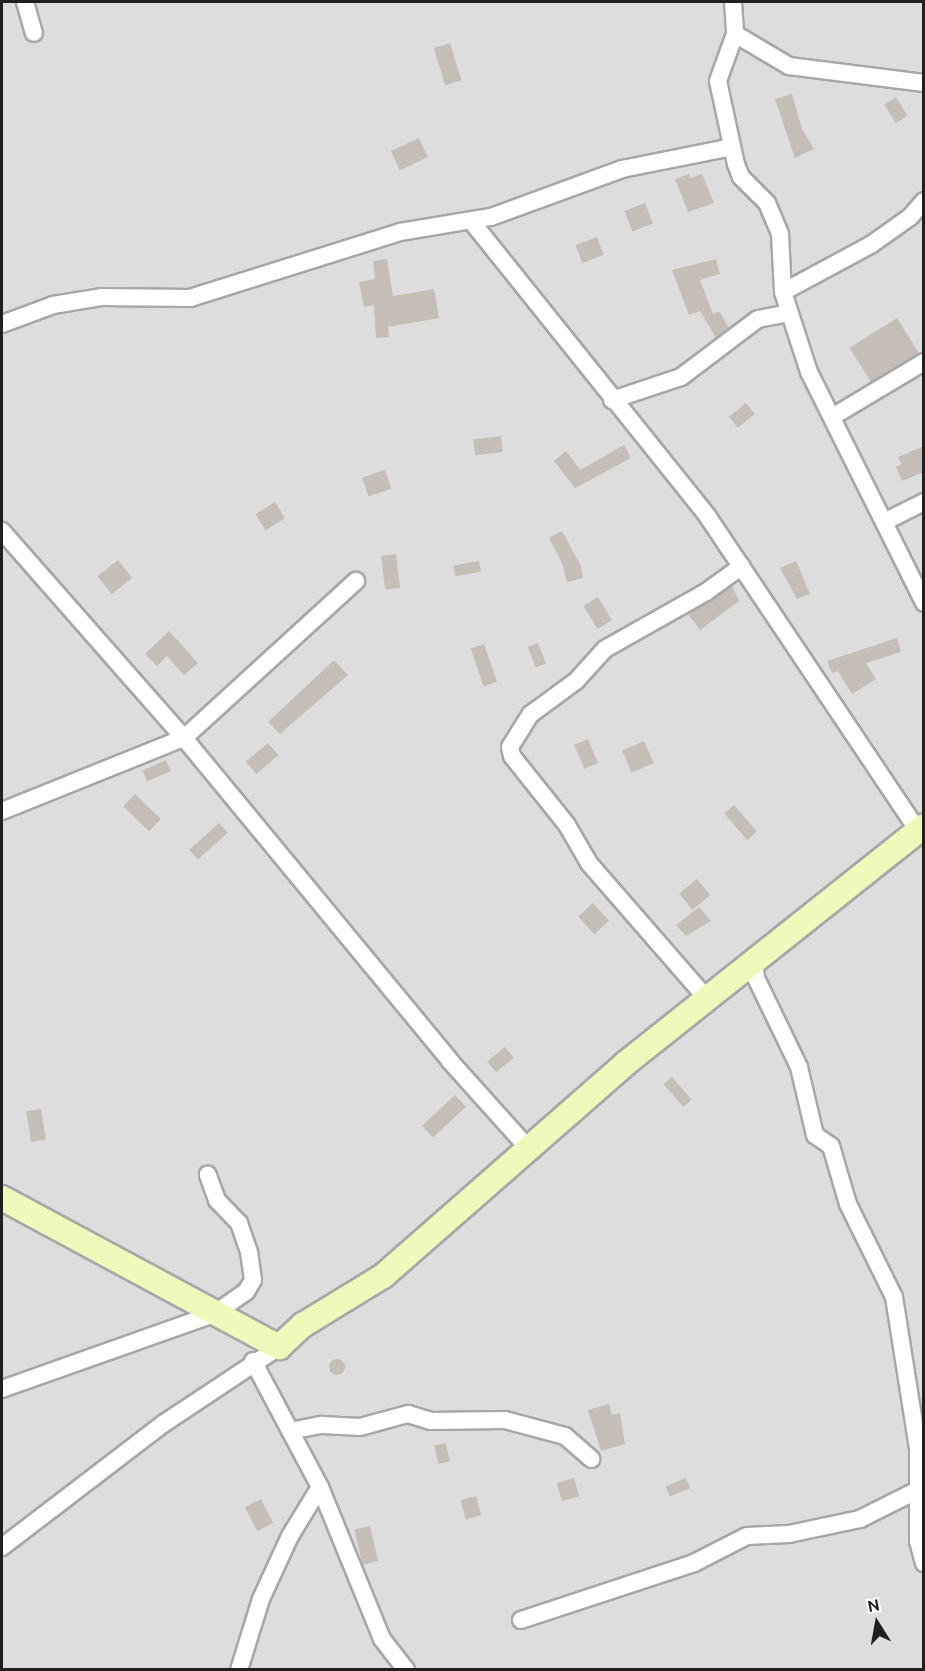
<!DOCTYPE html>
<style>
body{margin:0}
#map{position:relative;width:925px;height:1671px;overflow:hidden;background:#f0eee6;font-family:Ubuntu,sans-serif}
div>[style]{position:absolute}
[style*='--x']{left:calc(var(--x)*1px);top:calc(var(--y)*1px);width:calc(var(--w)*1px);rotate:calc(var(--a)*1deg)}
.residential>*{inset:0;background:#dedddd;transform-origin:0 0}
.building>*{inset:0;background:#c5beb6;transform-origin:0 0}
.round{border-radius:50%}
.roads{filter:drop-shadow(2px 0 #a7a7a7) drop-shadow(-2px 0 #a7a7a7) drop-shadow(0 2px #a7a7a7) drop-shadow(0 -2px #a7a7a7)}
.street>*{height:16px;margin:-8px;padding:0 8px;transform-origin:8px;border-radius:8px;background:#fff}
.secondary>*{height:24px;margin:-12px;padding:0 12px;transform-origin:12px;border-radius:12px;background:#eef9bb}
span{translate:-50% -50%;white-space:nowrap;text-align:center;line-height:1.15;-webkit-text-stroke:4.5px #fff;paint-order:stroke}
.frame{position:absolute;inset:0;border:3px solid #202020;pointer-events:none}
.north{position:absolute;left:847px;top:1593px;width:60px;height:60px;-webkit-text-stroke:4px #fff;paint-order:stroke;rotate:349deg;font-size:16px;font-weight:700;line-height:24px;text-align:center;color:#202020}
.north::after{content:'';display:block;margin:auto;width:21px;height:27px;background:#202020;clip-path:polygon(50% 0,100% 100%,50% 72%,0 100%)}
</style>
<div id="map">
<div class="residential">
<div style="left:2px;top:2px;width:921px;height:1667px"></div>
</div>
<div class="building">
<div style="left:450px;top:43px;width:39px;height:17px;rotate:73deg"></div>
<div style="clip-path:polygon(792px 94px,802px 129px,814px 149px,795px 158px,775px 99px)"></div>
<div style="left:896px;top:97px;width:22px;height:14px;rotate:58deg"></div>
<div style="left:419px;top:138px;width:21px;height:31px;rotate:65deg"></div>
<div style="clip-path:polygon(689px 174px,691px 178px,702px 174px,714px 203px,688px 212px,675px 179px)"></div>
<div style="left:645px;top:203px;width:22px;height:22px;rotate:69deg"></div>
<div style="left:597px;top:237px;width:19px;height:23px;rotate:69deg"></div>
<div style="clip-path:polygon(387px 259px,393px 296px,434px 289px,439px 318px,388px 327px,389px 337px,376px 338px,374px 305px,364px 307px,359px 282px,375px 279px,373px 261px)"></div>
<div style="clip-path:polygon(716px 259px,720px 274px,700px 280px,713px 314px,719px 311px,729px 328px,716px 338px,700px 311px,689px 315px,672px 270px)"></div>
<div style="left:897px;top:318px;width:41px;height:56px;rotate:58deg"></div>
<div style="left:746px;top:403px;width:14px;height:22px;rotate:51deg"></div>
<div style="left:501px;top:436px;width:16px;height:28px;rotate:83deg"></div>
<div style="clip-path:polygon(624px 445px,631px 458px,575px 488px,554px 461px,566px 451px,580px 470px)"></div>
<div style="clip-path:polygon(924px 446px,924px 472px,902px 481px,896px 467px,901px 464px,898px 457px)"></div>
<div style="left:385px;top:470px;width:20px;height:24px;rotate:72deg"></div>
<div style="left:275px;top:502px;width:19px;height:23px;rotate:58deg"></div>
<div style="clip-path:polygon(562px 531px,581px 566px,583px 578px,567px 582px,562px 563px,549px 538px)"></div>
<div style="left:396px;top:554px;width:34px;height:15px;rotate:83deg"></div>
<div style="left:118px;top:560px;width:23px;height:26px;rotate:52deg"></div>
<div style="left:479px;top:561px;width:11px;height:26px;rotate:80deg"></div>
<div style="clip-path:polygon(796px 561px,810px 594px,797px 599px,780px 568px)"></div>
<div style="clip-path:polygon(732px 586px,739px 601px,700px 630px,688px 614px)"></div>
<div style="left:598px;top:597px;width:27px;height:17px;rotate:59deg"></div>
<div style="clip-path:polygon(169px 631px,198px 663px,184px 675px,167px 656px,157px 666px,145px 654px)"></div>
<div style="clip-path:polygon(897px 638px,901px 652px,866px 663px,876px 679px,852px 694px,838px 671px,832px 673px,827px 661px)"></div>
<div style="left:538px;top:643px;width:22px;height:11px;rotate:69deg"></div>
<div style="left:484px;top:644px;width:40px;height:14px;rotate:71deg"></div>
<div style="clip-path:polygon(334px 660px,348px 675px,280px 734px,268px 722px)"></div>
<div style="left:588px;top:739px;width:26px;height:15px;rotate:67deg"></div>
<div style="left:644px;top:741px;width:24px;height:24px;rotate:66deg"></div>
<div style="left:268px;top:743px;width:16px;height:29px;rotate:50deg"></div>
<div style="left:166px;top:760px;width:12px;height:26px;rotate:66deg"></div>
<div style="left:135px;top:794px;width:36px;height:17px;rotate:44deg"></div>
<div style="left:734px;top:805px;width:35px;height:13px;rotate:49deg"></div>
<div style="left:219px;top:823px;width:13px;height:40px;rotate:48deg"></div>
<div style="left:697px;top:879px;width:21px;height:23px;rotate:51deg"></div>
<div style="left:593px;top:903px;width:24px;height:20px;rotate:48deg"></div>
<div style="clip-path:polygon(699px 907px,711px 921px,686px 936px,676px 925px)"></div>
<div style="left:505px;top:1047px;width:14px;height:23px;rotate:51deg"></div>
<div style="left:672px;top:1077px;width:30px;height:11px;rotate:49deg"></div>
<div style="left:455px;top:1095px;width:16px;height:45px;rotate:47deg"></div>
<div style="left:41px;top:1109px;width:31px;height:15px;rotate:81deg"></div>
<div class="round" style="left:329px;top:1359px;width:16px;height:16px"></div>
<div style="clip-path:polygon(609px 1404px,612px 1415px,620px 1413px,625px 1444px,601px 1451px,588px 1410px)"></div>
<div style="left:446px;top:1443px;width:19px;height:12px;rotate:78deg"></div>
<div style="left:574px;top:1478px;width:19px;height:18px;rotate:74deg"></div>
<div style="left:686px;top:1478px;width:11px;height:22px;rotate:68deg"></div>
<div style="left:476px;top:1496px;width:20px;height:16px;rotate:75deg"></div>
<div style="left:261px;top:1499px;width:27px;height:18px;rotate:63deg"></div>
<div style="left:370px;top:1526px;width:36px;height:16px;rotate:77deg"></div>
</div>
<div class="roads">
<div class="street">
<div style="--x:25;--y:2;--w:32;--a:74"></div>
<div style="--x:733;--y:2;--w:32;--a:86"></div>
<div style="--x:735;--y:34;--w:50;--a:109.9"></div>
<div style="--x:718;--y:81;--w:85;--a:77.8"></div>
<div style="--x:736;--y:164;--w:14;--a:69"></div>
<div style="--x:741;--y:177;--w:37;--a:45"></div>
<div style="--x:767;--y:203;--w:34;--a:67"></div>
<div style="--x:780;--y:234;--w:58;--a:87"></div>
<div style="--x:783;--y:292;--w:84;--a:72"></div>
<div style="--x:809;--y:372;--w:258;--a:63.5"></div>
<div style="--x:735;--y:34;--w:63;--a:30.7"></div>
<div style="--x:789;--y:66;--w:136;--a:7.2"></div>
<div style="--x:472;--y:222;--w:378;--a:51.3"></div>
<div style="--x:708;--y:517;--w:378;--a:56.2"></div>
<div style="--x:783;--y:292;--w:101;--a:-28.3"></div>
<div style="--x:872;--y:244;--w:47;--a:-35.4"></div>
<div style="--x:910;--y:217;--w:21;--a:-49"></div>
<div style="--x:2;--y:324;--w:54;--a:-20.4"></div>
<div style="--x:53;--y:305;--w:50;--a:-9.3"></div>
<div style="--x:102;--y:297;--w:88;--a:0.7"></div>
<div style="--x:190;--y:298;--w:220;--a:-17.4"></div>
<div style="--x:400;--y:232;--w:92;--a:-9.4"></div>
<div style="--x:491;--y:217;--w:140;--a:-20.1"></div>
<div style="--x:622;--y:169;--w:112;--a:-11.3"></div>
<div style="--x:612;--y:400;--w:73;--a:-18.4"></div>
<div style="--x:681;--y:377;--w:96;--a:-37"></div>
<div style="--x:758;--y:319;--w:31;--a:-11"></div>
<div style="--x:832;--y:417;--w:107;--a:-30.9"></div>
<div style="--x:884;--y:522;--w:45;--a:-26.6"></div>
<div style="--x:2;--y:531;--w:276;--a:48.7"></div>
<div style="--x:184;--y:738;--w:418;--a:50.5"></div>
<div style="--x:450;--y:1061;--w:118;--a:48.1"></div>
<div style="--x:2;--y:811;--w:196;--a:-21.9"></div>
<div style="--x:184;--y:738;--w:233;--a:-42.4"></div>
<div style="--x:754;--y:963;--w:15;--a:82"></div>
<div style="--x:756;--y:978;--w:99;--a:64.2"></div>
<div style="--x:799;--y:1067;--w:70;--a:76.8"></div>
<div style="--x:815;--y:1135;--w:19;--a:35"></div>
<div style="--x:831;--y:1146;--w:60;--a:73.7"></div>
<div style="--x:848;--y:1204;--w:104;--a:63.7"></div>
<div style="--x:894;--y:1297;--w:154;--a:81"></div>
<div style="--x:918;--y:1449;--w:92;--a:90"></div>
<div style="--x:918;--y:1541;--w:23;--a:75"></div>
<div style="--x:708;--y:1000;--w:181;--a:-131"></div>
<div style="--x:589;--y:863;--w:44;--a:-120.1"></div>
<div style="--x:567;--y:825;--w:88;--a:-128.6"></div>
<div style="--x:512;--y:756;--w:9;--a:-103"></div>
<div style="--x:510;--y:747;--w:39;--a:-58"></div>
<div style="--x:531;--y:714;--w:56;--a:-36.3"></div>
<div style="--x:576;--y:681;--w:43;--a:-47.8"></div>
<div style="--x:605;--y:649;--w:116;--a:-29.4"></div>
<div style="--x:706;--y:592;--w:44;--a:-35.8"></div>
<div style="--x:253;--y:1361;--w:143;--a:62"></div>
<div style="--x:320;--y:1487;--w:164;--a:67.8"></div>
<div style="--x:382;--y:1639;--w:39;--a:52"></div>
<div style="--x:2;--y:1389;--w:225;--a:-19.5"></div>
<div style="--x:214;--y:1314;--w:39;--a:-35"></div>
<div style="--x:246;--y:1292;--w:14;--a:-60"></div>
<div style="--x:253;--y:1280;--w:28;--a:-98"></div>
<div style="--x:249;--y:1252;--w:31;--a:-109"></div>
<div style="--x:239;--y:1223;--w:32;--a:-134"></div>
<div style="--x:217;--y:1200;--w:27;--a:-110"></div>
<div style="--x:290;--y:1431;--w:33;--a:-11"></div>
<div style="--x:322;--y:1425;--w:38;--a:3"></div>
<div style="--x:360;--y:1427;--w:50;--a:-15.2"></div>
<div style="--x:408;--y:1414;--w:24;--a:17"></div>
<div style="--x:431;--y:1421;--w:74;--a:-0.8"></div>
<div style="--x:505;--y:1420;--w:62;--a:14.9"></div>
<div style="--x:565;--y:1436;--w:35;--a:41"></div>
<div style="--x:2;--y:1547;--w:203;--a:-37.4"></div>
<div style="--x:163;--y:1424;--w:139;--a:-33.6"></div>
<div style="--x:521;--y:1620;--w:182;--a:-18.2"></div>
<div style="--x:694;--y:1563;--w:59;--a:-27"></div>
<div style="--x:747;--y:1536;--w:42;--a:-2.7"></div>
<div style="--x:789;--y:1534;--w:73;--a:-11.9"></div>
<div style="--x:860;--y:1519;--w:72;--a:-26.6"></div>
<div style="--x:239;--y:1670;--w:74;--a:-72.8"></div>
<div style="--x:261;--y:1599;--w:69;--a:-65.3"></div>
<div style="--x:290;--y:1536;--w:57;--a:-58.5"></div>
</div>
<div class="secondary">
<div style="--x:2;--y:1198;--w:315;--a:28.3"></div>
<div style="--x:279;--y:1347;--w:33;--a:-43"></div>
<div style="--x:303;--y:1325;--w:94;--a:-31.5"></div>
<div style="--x:383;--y:1276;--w:322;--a:-41.2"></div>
<div style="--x:625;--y:1064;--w:382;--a:-38.5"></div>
</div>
</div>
<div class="frame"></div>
<div class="north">N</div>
</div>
